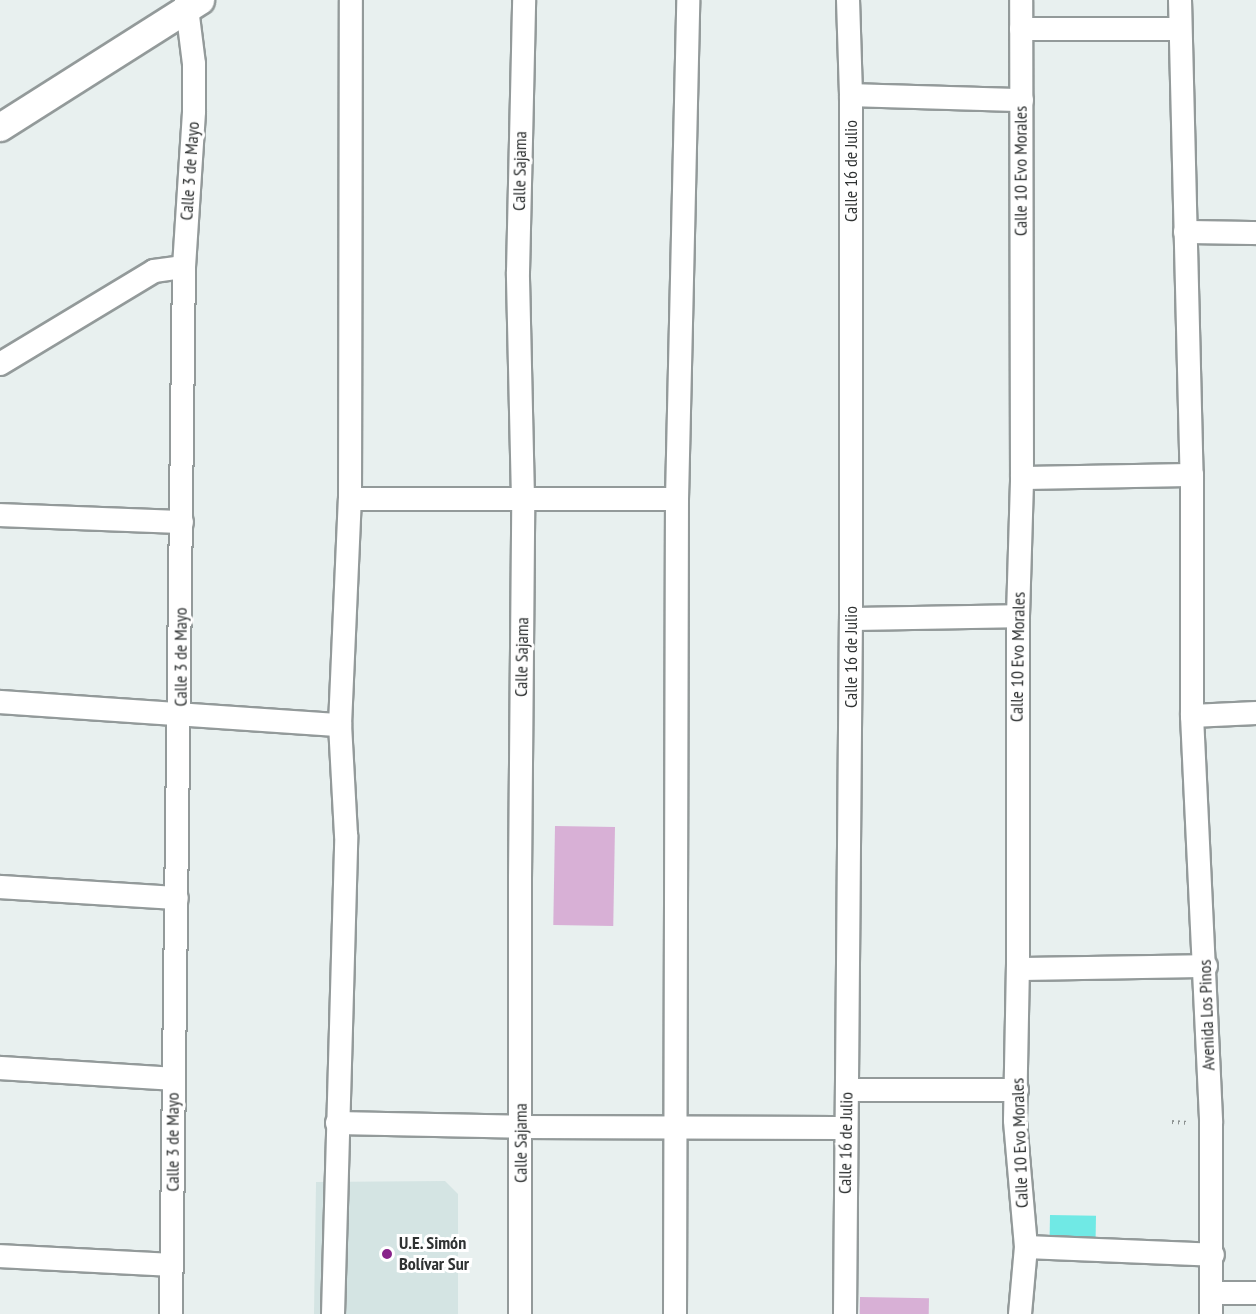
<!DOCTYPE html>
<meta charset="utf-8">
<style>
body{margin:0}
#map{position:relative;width:1256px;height:1314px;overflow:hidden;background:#e8f0ef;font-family:"PT Sans Narrow",sans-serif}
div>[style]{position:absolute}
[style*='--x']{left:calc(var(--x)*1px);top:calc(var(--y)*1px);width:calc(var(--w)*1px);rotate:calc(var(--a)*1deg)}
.built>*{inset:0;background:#d4e4e3}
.green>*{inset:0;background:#d8b0d6;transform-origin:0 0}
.building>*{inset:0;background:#70e9e5;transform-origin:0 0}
.path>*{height:4px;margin-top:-2px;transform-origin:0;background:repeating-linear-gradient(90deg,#8d9392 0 1.5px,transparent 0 6px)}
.roads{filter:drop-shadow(2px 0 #939a9a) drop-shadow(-2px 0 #939a9a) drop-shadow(0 2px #939a9a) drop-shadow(0 -2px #939a9a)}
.minor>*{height:22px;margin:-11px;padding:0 11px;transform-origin:11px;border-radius:11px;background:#fff}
.tertiary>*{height:27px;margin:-13.5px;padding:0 13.5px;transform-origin:13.5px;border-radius:13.5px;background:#fff}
.dots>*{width:16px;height:16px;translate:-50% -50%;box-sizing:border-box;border:3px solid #fff;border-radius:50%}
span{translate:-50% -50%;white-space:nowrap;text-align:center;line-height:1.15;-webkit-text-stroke:6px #fff;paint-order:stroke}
.street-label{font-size:18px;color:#2f3232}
.poi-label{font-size:18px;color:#2f3232;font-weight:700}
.left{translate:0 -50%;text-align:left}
</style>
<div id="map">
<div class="built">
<div style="clip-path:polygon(445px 1181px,458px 1194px,458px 1314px,314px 1314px,316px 1182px)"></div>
</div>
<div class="green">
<div style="left:555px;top:826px;width:60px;height:99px;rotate:1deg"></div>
<div style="left:860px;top:1297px;width:69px;height:17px;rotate:1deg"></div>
</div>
<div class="building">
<div style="left:1050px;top:1215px;width:46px;height:25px;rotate:1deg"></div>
</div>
<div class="path">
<div style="--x:1172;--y:1122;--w:17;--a:3"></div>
</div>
<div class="roads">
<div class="minor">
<div style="--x:1180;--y:0;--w:475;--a:88.6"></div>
<div style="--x:1192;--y:475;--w:241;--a:90"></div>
<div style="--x:1192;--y:716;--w:407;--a:87.3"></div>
<div style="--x:1211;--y:1123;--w:191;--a:90"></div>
<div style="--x:1021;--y:29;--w:159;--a:0"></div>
<div style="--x:851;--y:95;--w:171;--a:1.7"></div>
<div style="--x:1185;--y:232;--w:71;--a:0.8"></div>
<div style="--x:0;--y:364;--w:180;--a:-31.1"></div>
<div style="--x:154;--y:271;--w:30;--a:-8"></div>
<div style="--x:1022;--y:478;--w:170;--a:-1"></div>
<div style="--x:350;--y:499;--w:327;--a:0"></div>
<div style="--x:0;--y:515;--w:182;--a:2.2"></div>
<div style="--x:851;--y:619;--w:167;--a:-1"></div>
<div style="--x:0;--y:702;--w:341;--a:3.9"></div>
<div style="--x:1192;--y:716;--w:64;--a:-2.7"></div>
<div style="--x:0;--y:887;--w:177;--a:3.6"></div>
<div style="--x:1018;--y:969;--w:188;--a:-0.9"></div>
<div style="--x:0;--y:1068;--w:173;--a:3.6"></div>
<div style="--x:847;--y:1090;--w:170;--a:0"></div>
<div style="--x:337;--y:1123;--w:184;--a:1.2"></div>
<div style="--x:521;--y:1127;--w:324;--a:0.2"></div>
<div style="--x:1026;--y:1247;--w:187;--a:2.4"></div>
<div style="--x:0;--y:1256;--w:172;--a:3"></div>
<div style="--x:1212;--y:1293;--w:44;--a:0"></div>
<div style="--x:171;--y:1314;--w:1047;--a:-89.29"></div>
<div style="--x:184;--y:267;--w:156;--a:-86.3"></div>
<div style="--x:194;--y:111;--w:47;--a:-90"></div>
<div style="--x:194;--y:64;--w:64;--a:-97.1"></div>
<div style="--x:333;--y:1314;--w:479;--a:-88.4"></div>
<div style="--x:346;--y:835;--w:110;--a:-93.1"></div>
<div style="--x:340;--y:725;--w:226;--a:-87.5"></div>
<div style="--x:350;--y:499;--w:499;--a:-89.9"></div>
<div style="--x:520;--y:1314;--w:436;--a:-90"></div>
<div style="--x:520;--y:878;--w:379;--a:-89.5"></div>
<div style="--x:523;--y:499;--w:227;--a:-91.3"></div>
<div style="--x:518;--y:272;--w:272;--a:-88.7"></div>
<div style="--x:675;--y:1314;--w:815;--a:-89.86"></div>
<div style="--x:677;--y:499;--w:499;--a:-88.7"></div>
<div style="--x:845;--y:1314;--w:695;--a:-89.51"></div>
<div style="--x:851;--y:619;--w:524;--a:-90"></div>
<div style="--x:851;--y:95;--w:95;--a:-91.8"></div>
<div style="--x:1020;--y:1314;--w:67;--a:-84.9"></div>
<div style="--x:1026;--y:1247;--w:127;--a:-95"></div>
<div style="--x:1015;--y:1120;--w:151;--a:-88.9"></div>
<div style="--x:1018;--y:969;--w:353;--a:-90"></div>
<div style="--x:1018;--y:616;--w:138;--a:-88.3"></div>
<div style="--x:1022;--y:478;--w:478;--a:-90.1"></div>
</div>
<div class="tertiary">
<div style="--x:0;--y:127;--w:237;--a:-32.4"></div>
</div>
</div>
<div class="dots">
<div style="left:387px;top:1254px;background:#88238a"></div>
</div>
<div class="street-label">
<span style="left:190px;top:171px;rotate:-86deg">Calle 3 de Mayo</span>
<span style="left:520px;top:171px;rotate:-89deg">Calle Sajama</span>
<span style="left:851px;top:171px;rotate:-90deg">Calle 16 de Julio</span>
<span style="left:1021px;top:171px;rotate:-90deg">Calle 10 Evo Morales</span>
<span style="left:181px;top:657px;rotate:-90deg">Calle 3 de Mayo</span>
<span style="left:522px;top:657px;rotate:-89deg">Calle Sajama</span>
<span style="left:851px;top:657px;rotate:-90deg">Calle 16 de Julio</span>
<span style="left:1018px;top:657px;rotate:-89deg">Calle 10 Evo Morales</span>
<span style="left:1207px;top:1015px;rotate:-92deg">Avenida Los Pinos</span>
<span style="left:173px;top:1142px;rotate:-90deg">Calle 3 de Mayo</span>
<span style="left:521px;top:1143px;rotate:-90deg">Calle Sajama</span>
<span style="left:846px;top:1143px;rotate:-89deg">Calle 16 de Julio</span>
<span style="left:1020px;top:1143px;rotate:-92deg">Calle 10 Evo Morales</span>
</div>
<div class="poi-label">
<span class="left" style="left:399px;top:1254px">U.E. Simón<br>Bolívar Sur</span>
</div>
</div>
